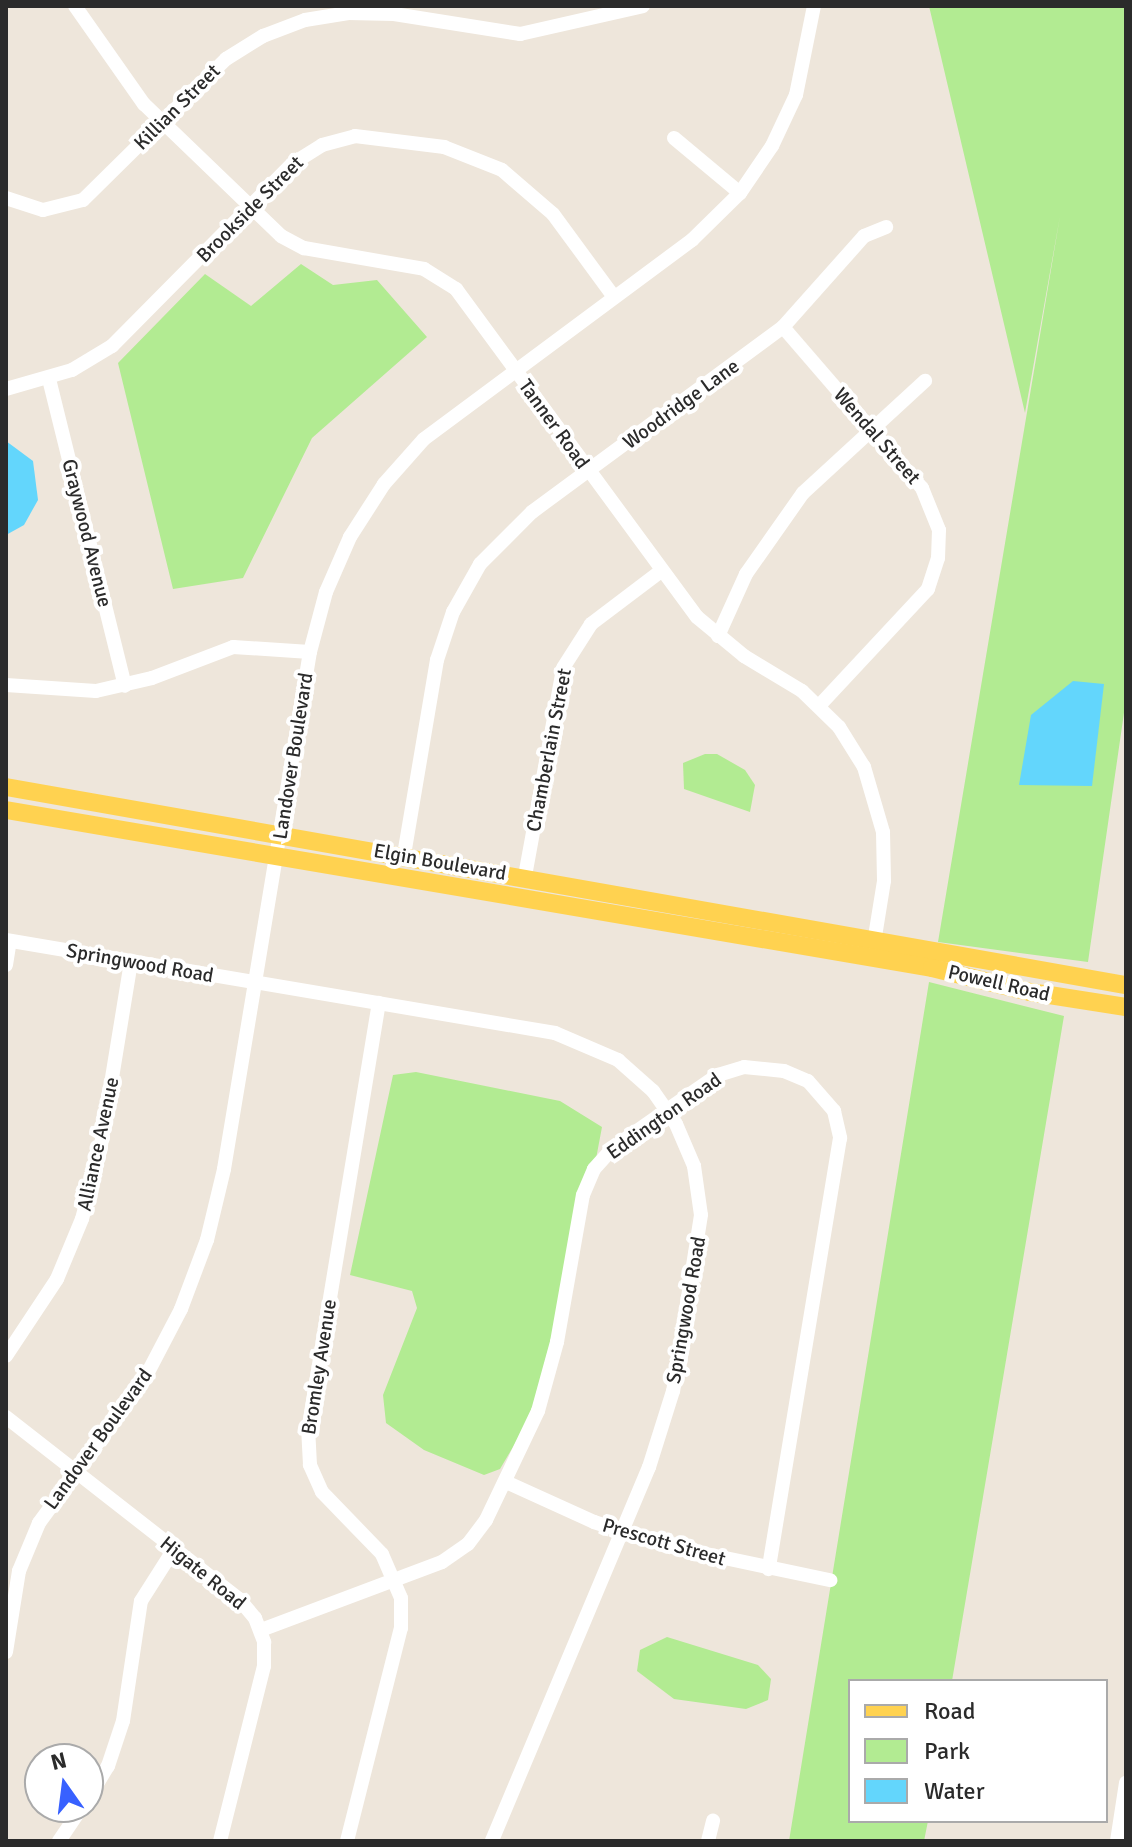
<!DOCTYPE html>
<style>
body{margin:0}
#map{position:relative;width:1132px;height:1847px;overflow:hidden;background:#eee6db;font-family:Signika,sans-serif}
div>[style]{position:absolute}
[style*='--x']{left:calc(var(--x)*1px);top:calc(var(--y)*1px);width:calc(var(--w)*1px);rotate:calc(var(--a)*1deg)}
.green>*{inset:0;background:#b2eb92}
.water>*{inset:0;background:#63d6fc}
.minor>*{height:14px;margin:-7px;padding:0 7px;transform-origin:7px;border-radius:7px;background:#fff}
.major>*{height:18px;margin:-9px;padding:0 9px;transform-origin:9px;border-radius:9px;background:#ffd250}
span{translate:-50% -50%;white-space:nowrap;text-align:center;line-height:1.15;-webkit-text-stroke:8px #fff;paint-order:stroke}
.street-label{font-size:20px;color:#2b2b2b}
.frame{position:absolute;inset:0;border:8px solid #2b2b2b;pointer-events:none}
.legend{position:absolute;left:848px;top:1679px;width:260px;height:144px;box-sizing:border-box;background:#fff;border:2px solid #aaa;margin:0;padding:10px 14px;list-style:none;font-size:24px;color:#2b2b2b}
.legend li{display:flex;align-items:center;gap:16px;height:40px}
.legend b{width:40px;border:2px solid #aaa}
.north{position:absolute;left:24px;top:1743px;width:80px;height:80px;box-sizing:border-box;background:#fff;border:2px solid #aaa;border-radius:50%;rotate:346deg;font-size:22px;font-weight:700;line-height:32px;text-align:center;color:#2b2b2b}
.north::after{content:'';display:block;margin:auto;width:28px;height:36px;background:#3861ff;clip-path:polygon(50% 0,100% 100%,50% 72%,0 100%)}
</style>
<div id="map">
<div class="green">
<div style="clip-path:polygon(929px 6px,1126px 6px,1126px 699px,1088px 962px,938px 942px,1060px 216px,1025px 413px)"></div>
<div style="clip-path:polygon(301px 264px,333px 285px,377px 280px,427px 337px,312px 438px,243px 578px,173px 589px,118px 363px,205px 274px,251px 306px)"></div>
<div style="clip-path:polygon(705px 754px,717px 754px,745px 770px,755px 785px,750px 812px,684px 789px,683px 763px)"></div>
<div style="clip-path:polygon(929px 982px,1064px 1016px,952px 1681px,850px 1681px,850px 1821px,928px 1821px,924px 1841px,789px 1841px)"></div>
<div style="clip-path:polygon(416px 1072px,560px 1101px,602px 1127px,586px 1212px,529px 1420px,500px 1469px,484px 1475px,424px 1450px,386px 1423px,383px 1395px,417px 1308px,412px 1291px,350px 1275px,393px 1075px)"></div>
<div style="clip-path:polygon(667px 1637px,758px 1665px,771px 1679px,768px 1700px,746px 1709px,674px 1699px,637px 1671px,640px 1650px)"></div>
</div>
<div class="water">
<div style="clip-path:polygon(6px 441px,33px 461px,38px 500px,24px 525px,6px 535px)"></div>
<div style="clip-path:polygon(1073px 681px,1104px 684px,1092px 786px,1019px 785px,1031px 715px)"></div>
</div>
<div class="minor">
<div style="--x:75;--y:6;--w:120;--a:54.9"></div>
<div style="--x:144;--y:104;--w:190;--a:43.9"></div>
<div style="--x:281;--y:236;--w:26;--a:28"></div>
<div style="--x:304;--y:248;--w:122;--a:9.9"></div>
<div style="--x:424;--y:269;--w:38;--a:32"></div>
<div style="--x:456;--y:289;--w:407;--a:53.7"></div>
<div style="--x:697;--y:617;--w:61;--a:39.7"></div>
<div style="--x:744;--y:656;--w:68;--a:31.1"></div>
<div style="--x:802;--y:691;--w:52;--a:44.2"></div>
<div style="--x:839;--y:727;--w:47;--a:58"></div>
<div style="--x:864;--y:767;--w:68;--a:73.7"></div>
<div style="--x:883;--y:832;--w:49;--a:88.8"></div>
<div style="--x:884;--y:881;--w:69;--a:99.2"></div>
<div style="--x:674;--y:138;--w:86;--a:39.8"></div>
<div style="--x:6;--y:198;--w:39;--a:18"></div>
<div style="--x:43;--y:210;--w:41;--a:-14"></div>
<div style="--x:83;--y:200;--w:201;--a:-44.6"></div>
<div style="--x:226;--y:59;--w:44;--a:-31.9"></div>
<div style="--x:263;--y:36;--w:45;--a:-20.9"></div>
<div style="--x:305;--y:20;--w:44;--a:-9.2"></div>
<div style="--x:348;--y:13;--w:46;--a:1.2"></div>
<div style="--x:394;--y:14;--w:128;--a:9"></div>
<div style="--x:520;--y:34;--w:126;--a:-12.8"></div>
<div style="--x:783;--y:327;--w:213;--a:49.2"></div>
<div style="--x:922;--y:488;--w:45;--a:68"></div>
<div style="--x:939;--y:530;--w:28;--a:92"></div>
<div style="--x:938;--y:558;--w:33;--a:108"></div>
<div style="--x:928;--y:589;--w:160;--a:133"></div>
<div style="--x:49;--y:379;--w:316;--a:76.1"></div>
<div style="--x:6;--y:389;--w:69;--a:-16.1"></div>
<div style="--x:72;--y:370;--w:47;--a:-31"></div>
<div style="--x:112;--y:346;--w:256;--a:-45.3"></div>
<div style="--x:292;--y:164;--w:36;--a:-32"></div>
<div style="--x:322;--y:145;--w:34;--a:-15"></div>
<div style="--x:355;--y:136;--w:90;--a:7"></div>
<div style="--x:444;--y:147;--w:62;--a:21.6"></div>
<div style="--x:502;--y:170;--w:67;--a:40.8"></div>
<div style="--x:553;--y:214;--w:103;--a:53.7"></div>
<div style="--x:718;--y:636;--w:68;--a:-65.7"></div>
<div style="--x:746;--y:574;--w:99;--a:-54.9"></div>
<div style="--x:803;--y:493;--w:166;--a:-42.6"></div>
<div style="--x:6;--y:685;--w:90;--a:3.8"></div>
<div style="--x:96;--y:691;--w:57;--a:-13.1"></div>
<div style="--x:152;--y:678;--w:87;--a:-20.9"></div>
<div style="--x:233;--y:647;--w:77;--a:3.7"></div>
<div style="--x:404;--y:855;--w:198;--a:-80.4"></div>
<div style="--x:437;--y:660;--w:51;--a:-71.6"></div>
<div style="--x:453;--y:612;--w:55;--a:-60.6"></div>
<div style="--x:480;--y:564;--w:74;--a:-45"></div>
<div style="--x:532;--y:512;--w:312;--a:-36.4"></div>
<div style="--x:783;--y:327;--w:122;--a:-48.3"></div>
<div style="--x:864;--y:236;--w:24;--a:-22"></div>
<div style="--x:525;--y:876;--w:211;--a:-79.6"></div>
<div style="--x:563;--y:668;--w:52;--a:-57.5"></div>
<div style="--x:591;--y:624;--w:88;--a:-37.1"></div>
<div style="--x:6;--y:940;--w:557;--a:9.61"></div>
<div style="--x:555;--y:1033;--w:69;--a:23.2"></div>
<div style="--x:618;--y:1060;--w:47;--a:41.5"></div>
<div style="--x:653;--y:1091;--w:40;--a:55.1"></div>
<div style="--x:676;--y:1124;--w:46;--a:66.8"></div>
<div style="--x:694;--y:1166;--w:49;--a:81.9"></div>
<div style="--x:701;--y:1215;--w:178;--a:99"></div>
<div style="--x:673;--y:1391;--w:80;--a:107.5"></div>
<div style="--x:649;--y:1467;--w:406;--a:112.8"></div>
<div style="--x:6;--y:965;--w:24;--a:-81"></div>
<div style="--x:6;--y:1356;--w:92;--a:-56.5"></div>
<div style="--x:57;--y:1279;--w:65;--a:-67.4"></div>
<div style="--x:82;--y:1219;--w:70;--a:-75.2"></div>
<div style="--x:100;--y:1151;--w:193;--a:-80.7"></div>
<div style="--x:6;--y:1417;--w:296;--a:38"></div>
<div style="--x:239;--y:1599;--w:25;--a:50"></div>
<div style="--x:255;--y:1618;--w:26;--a:69"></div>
<div style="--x:264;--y:1642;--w:24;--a:90"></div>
<div style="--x:264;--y:1666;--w:180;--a:104.1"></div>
<div style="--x:506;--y:1482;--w:97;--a:24.4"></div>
<div style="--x:594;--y:1522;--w:78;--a:18"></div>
<div style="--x:668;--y:1546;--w:166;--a:11.9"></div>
<div style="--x:261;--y:1630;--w:193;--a:-20.6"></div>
<div style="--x:442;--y:1562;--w:32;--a:-35"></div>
<div style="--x:468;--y:1544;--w:30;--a:-53"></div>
<div style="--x:486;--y:1520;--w:121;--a:-64.5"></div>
<div style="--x:538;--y:1411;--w:72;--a:-74.6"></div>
<div style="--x:557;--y:1342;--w:149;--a:-80"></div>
<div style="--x:583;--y:1195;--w:28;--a:-67"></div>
<div style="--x:594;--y:1169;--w:30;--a:-48"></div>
<div style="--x:614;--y:1147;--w:65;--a:-34.9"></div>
<div style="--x:667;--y:1110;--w:62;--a:-34.5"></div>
<div style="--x:718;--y:1075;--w:27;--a:-17"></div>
<div style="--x:744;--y:1067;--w:40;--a:5.7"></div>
<div style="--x:784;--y:1071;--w:26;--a:23"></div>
<div style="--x:808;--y:1081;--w:40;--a:49"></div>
<div style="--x:834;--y:1111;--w:28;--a:77"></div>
<div style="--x:840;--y:1138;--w:437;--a:99.4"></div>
<div style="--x:6;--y:1652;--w:82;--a:-80.9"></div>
<div style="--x:19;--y:1571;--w:52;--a:-67.4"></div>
<div style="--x:39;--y:1523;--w:180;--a:-53.8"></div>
<div style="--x:145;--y:1378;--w:78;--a:-62.4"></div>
<div style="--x:181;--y:1309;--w:74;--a:-69.4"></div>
<div style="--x:207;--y:1240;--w:73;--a:-76.5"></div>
<div style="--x:224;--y:1169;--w:524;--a:-80.56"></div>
<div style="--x:310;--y:652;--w:62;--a:-75.1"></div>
<div style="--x:326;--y:592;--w:60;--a:-66.4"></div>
<div style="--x:350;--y:537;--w:63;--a:-57.3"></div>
<div style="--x:384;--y:484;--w:60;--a:-48.4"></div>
<div style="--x:424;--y:439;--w:334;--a:-36.6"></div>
<div style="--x:692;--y:240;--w:67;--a:-44.4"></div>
<div style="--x:740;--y:193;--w:57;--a:-55.8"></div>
<div style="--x:772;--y:146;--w:56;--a:-64.8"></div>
<div style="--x:796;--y:95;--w:91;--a:-78.6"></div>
<div style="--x:88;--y:1799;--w:39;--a:-59"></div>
<div style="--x:108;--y:1766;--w:47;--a:-71.6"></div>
<div style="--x:123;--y:1721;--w:121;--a:-81.5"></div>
<div style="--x:141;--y:1601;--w:62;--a:-57.6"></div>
<div style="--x:59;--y:1841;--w:41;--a:-55.9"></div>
<div style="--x:347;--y:1841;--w:220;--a:-75.8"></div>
<div style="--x:401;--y:1628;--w:30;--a:-90"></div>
<div style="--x:401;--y:1598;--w:48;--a:-113.4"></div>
<div style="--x:382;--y:1554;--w:86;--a:-134.1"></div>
<div style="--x:322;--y:1492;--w:30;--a:-114"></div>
<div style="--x:310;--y:1465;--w:34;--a:-93"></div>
<div style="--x:308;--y:1431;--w:434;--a:-80.6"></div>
<div style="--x:708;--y:1841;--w:21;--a:-76"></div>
<div style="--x:1117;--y:1841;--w:59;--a:-81.2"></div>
</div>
<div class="major">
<div style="--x:6;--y:787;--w:1137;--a:10.03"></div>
<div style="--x:6;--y:810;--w:939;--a:9.68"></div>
<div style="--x:932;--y:968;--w:101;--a:13.8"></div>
<div style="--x:1030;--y:992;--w:97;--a:8.9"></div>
</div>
<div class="street-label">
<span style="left:177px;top:107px;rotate:-45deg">Killian Street</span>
<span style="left:250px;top:209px;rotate:-45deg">Brookside Street</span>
<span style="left:681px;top:404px;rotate:-36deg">Woodridge Lane</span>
<span style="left:554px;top:424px;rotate:54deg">Tanner Road</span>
<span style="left:877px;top:436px;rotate:49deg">Wendal Street</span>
<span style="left:87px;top:533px;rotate:76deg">Graywood Avenue</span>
<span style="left:549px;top:750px;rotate:-79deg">Chamberlain Street</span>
<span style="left:293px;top:756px;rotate:-81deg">Landover Boulevard</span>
<span style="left:440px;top:862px;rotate:10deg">Elgin Boulevard</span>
<span style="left:140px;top:963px;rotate:10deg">Springwood Road</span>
<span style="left:999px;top:983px;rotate:13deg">Powell Road</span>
<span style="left:664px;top:1116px;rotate:-35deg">Eddington Road</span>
<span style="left:98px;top:1144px;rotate:-78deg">Alliance Avenue</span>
<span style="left:686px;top:1310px;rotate:-80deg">Springwood Road</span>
<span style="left:319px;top:1367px;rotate:-81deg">Bromley Avenue</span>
<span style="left:98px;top:1439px;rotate:-54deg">Landover Boulevard</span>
<span style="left:664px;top:1542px;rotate:16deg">Prescott Street</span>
<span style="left:203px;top:1573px;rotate:39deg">Higate Road</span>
</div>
<div class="frame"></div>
<ul class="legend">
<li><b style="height:10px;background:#ffd250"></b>Road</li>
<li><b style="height:22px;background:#b2eb92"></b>Park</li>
<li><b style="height:22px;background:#63d6fc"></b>Water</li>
</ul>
<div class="north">N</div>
</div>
